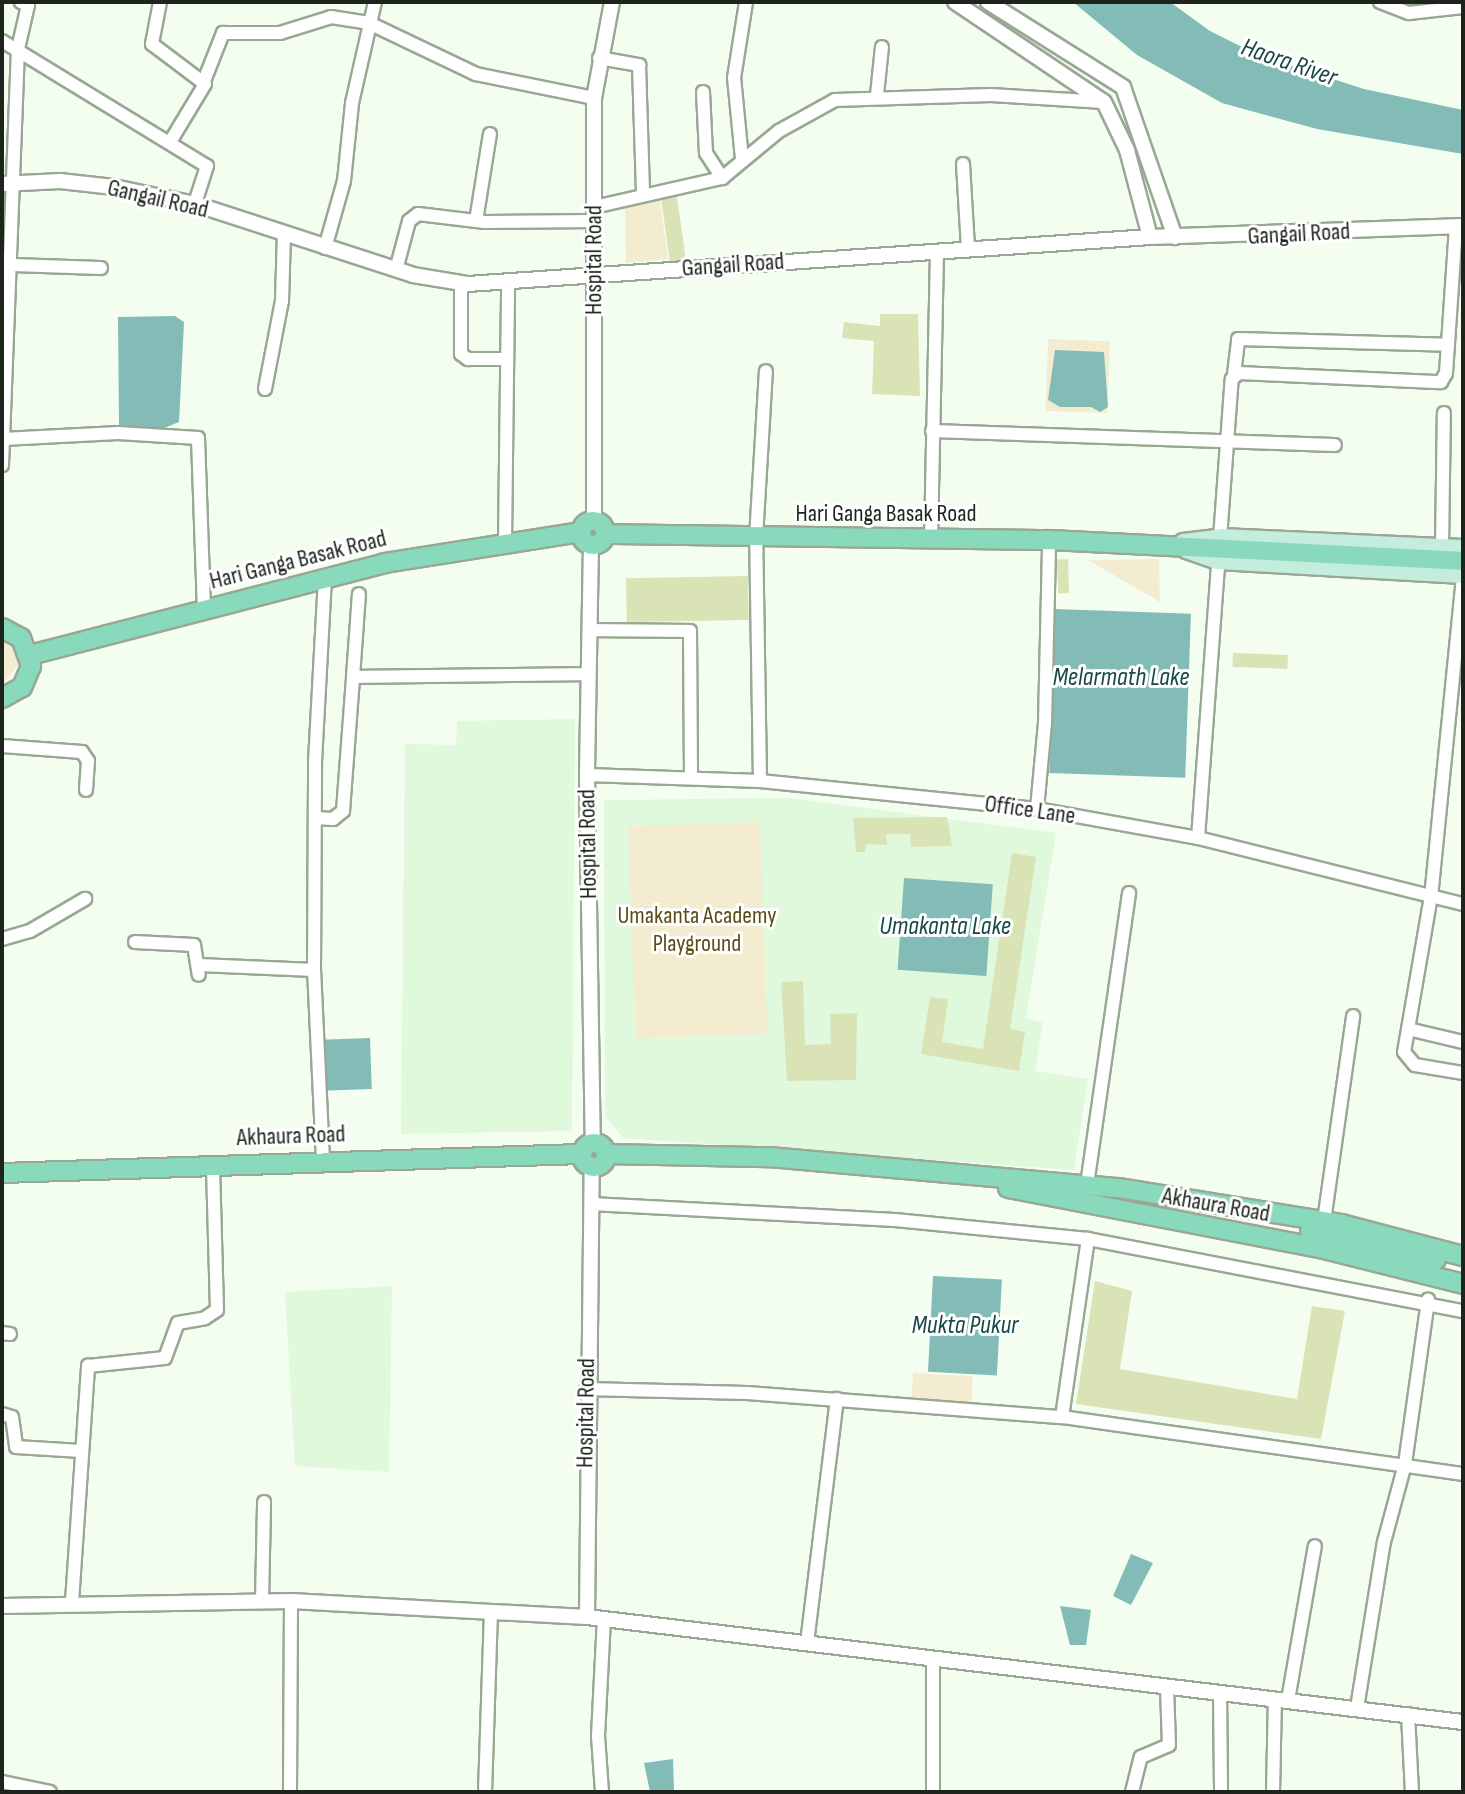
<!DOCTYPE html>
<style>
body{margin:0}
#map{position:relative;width:1465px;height:1794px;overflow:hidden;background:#f3fef1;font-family:"Sofia Sans Condensed",sans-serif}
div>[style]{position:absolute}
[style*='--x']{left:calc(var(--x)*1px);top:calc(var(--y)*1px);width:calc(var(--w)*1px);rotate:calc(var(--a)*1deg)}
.built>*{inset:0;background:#e0f8dc}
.green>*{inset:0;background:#f4ecd1;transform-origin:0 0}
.water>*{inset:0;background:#83bcb6;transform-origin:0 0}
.building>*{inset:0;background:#dae3b6;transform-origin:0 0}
.roads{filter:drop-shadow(2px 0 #98a894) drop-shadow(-2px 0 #98a894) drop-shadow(0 2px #98a894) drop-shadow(0 -2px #98a894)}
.minor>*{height:12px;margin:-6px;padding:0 6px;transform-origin:6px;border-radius:6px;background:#fff}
.tertiary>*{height:14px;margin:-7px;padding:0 7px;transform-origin:7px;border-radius:7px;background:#fff}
.secondary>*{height:16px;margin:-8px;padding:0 8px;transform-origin:8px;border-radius:8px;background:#c4edde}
.primary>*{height:18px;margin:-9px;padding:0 9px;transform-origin:9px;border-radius:9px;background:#89dabc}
.primary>.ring{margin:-9px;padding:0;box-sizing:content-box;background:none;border:18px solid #89dabc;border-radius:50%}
span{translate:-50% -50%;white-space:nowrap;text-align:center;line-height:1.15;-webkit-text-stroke:6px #fff;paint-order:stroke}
.street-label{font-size:24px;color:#1d241c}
.park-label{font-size:24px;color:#5a4c17}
.water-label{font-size:26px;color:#174a46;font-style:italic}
.frame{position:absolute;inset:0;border:4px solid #1d241c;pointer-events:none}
</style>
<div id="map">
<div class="built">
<div style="clip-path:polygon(575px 719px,572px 1131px,401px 1134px,405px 744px,456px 745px,457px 721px)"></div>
<div style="clip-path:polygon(789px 798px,1056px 833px,1026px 1018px,1043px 1023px,1035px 1071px,1088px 1079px,1074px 1170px,623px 1138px,605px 1116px,604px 800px)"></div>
<div style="clip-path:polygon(392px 1286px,389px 1472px,295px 1466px,285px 1292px)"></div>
</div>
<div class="green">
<div style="clip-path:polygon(659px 194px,668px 259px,626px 263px,625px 205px)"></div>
<div style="left:1048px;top:339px;width:62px;height:72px;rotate:2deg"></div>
<div style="clip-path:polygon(1159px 559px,1160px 602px,1088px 560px)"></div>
<div style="clip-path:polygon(2px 639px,14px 648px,18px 665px,2px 685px)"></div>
<div style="left:760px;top:822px;width:212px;height:132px;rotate:88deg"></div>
<div style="left:913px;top:1373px;width:60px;height:29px;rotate:3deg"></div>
</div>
<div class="water">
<div style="clip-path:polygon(1073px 2px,1170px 2px,1210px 31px,1258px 55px,1364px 89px,1463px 110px,1463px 154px,1317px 129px,1222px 103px,1137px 55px)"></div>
<div style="clip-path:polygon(175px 316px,184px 322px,179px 422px,162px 429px,119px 425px,118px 317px)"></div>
<div style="clip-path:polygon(1055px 350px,1104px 352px,1108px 407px,1100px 412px,1091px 407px,1060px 407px,1048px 400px)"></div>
<div style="left:1055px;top:609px;width:136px;height:164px;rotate:2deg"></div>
<div style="left:904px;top:878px;width:89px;height:92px;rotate:4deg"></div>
<div style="left:370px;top:1038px;width:51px;height:49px;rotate:88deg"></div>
<div style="left:933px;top:1276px;width:69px;height:96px;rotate:3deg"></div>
<div style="clip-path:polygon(1131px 1554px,1153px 1563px,1131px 1605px,1113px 1596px)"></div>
<div style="clip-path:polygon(1060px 1606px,1091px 1610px,1086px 1645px,1070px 1645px)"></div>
<div style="clip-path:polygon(673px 1759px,674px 1792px,650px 1792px,644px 1763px)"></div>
</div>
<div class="building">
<div style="left:677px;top:197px;width:63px;height:16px;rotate:82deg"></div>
<div style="clip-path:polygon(880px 314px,918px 314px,920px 396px,872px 394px,874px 341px,842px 338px,844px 322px,880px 326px)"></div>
<div style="left:1068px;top:559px;width:34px;height:11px;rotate:88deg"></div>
<div style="left:748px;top:576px;width:44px;height:122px;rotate:89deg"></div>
<div style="left:1233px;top:653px;width:55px;height:14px;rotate:2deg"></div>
<div style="clip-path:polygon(947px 817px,952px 846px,911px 847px,910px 834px,886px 834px,887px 845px,866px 844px,865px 852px,856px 852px,853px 818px)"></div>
<div style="clip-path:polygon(1012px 853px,1036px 857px,1010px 1029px,1025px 1032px,1019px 1071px,921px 1054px,930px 997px,948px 999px,942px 1042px,983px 1049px)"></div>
<div style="clip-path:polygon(803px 981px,805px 1045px,831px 1044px,830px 1014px,857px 1013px,856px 1080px,787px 1081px,781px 982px)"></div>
<div style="clip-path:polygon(1095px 1281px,1132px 1291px,1120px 1369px,1297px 1399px,1312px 1306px,1345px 1311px,1321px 1439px,1076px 1404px)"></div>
</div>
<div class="roads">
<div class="minor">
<div style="--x:160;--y:2;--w:43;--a:100.8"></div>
<div style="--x:152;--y:44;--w:66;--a:37"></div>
<div style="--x:205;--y:84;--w:68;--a:121.1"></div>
<div style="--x:1380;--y:2;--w:31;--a:21"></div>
<div style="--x:1409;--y:13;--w:54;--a:-6.3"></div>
<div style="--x:2;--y:41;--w:240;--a:31.4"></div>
<div style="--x:207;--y:166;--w:40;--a:108"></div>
<div style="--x:599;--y:58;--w:41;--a:9.9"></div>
<div style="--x:639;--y:65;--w:127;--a:88.2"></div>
<div style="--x:204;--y:81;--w:52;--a:-68.4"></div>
<div style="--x:223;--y:33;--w:57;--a:0"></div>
<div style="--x:280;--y:33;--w:53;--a:-17.4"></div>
<div style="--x:331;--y:17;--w:38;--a:9"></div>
<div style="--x:369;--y:23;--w:119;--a:25.5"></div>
<div style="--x:476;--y:74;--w:120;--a:11.5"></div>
<div style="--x:703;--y:92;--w:61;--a:87.2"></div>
<div style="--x:706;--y:153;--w:30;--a:57"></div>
<div style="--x:877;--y:95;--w:48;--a:-84.1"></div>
<div style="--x:742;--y:159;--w:81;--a:-95.6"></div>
<div style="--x:734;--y:78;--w:77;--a:-81"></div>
<div style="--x:963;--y:164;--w:85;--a:86.6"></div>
<div style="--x:594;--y:207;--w:131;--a:-12.8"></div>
<div style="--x:722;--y:178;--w:74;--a:-39.5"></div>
<div style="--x:779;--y:131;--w:64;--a:-29"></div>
<div style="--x:835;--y:100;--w:156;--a:-1.8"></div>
<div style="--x:991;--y:95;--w:113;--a:3.5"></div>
<div style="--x:476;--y:221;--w:88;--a:-80.9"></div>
<div style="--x:325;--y:248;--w:70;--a:-74.2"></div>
<div style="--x:344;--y:181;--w:78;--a:-84.1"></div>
<div style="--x:352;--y:103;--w:104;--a:-77.2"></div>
<div style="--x:12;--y:265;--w:89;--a:1.9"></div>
<div style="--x:396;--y:270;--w:51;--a:-75.1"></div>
<div style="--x:409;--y:221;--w:11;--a:-38"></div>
<div style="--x:418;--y:214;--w:67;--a:6.8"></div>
<div style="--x:485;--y:222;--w:109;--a:-0.5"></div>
<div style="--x:461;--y:283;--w:71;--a:90"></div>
<div style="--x:461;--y:354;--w:9;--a:36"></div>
<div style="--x:468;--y:359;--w:37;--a:0"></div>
<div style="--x:1234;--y:374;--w:35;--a:-83"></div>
<div style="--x:1238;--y:339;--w:210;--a:1.6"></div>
<div style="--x:265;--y:389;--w:90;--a:-79.1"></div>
<div style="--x:282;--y:301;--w:67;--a:-88.3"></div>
<div style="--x:932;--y:431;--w:403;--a:2"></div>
<div style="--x:3;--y:439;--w:115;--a:-3"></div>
<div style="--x:118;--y:433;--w:80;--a:3.6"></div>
<div style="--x:198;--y:438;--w:169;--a:88"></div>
<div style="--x:2;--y:465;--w:416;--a:-87.8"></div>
<div style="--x:18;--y:49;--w:45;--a:-77.2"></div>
<div style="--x:28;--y:5;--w:8;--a:-157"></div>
<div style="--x:931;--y:539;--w:288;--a:-88.8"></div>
<div style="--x:505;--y:541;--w:258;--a:-89.3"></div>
<div style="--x:1442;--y:548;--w:135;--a:-89.2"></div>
<div style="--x:1463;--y:577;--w:321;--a:95.7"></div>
<div style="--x:1431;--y:896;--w:158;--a:99.8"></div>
<div style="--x:1404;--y:1052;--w:17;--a:50"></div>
<div style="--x:1415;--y:1065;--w:49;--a:9.5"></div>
<div style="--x:589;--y:630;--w:101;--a:0.6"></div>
<div style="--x:690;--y:631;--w:146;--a:89.6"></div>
<div style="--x:353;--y:677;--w:83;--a:-85.9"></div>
<div style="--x:2;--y:746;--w:80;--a:4.3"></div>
<div style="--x:82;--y:752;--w:11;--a:56"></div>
<div style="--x:88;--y:761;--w:29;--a:94"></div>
<div style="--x:587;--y:775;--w:173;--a:2"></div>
<div style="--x:760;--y:781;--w:278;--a:5.8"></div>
<div style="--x:1037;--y:809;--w:164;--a:10.2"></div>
<div style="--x:1198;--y:838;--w:273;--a:14"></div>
<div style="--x:760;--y:781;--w:243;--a:-90.9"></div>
<div style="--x:756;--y:538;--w:167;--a:-86.6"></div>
<div style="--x:1037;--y:809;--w:86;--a:-84.7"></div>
<div style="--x:1045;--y:723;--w:183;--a:-88.7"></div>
<div style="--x:315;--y:818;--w:18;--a:3"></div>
<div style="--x:333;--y:819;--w:13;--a:-39"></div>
<div style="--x:343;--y:811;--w:134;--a:-85.7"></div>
<div style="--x:353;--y:677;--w:235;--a:-0.7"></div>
<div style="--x:1198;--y:838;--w:460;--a:-85.8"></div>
<div style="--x:1232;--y:379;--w:9;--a:-41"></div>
<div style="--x:1239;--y:373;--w:202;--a:2.6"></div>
<div style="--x:1441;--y:382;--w:10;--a:-61"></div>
<div style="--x:1446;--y:373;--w:146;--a:-86.1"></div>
<div style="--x:2;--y:939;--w:29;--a:-16"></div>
<div style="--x:30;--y:931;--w:64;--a:-30.2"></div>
<div style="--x:135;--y:942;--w:59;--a:2.9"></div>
<div style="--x:194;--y:945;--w:30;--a:81"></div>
<div style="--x:199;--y:965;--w:115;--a:2.5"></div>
<div style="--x:1408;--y:1029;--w:57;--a:13.3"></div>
<div style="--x:323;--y:1160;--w:190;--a:-92.7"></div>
<div style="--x:314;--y:970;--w:208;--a:-89.7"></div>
<div style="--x:315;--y:762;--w:186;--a:-86.9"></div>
<div style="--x:1087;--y:1185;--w:295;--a:-81.8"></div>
<div style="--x:591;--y:1204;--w:304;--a:3"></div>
<div style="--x:895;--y:1220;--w:194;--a:5.6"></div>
<div style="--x:1088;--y:1239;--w:382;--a:10.9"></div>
<div style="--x:1324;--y:1221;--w:207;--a:-81.9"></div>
<div style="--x:2;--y:1333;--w:8;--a:7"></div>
<div style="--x:586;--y:1389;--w:161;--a:1.4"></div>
<div style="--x:747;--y:1393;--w:316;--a:4.4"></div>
<div style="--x:1062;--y:1417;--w:405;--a:8.1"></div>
<div style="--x:2;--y:1414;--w:10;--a:17"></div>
<div style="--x:12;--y:1417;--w:30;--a:82"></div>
<div style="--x:16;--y:1447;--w:65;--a:3.5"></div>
<div style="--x:1062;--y:1417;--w:180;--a:-81.7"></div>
<div style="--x:262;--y:1601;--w:99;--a:-88.8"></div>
<div style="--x:72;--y:1602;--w:237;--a:-86.1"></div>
<div style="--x:88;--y:1366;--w:77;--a:-5.9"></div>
<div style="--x:165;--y:1358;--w:37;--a:-70"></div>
<div style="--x:178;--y:1323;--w:27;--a:-10"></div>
<div style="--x:205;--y:1318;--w:14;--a:-34"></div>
<div style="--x:217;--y:1310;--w:147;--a:-91.6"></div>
<div style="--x:807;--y:1643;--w:246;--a:-83"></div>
<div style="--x:1220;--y:1692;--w:100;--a:89.4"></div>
<div style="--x:1288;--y:1700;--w:156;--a:-80.1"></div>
<div style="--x:1357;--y:1708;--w:168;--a:-80.8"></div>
<div style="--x:1384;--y:1542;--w:81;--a:-74.9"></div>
<div style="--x:1405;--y:1464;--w:166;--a:-82"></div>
<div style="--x:1408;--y:1714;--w:78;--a:87.1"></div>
<div style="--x:2;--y:1782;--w:49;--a:11.8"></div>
<div style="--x:290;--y:1792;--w:191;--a:-89.7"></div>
<div style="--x:485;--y:1792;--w:178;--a:-88.1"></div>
<div style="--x:602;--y:1792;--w:56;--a:-94.1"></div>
<div style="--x:598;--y:1736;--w:117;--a:-87.1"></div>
<div style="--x:933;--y:1792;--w:134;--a:-90"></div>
<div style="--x:1132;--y:1792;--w:36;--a:-76"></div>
<div style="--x:1141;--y:1757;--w:30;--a:-23"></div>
<div style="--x:1169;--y:1745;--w:58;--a:-92"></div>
<div style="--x:1273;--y:1792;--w:93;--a:-88.8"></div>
</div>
<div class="tertiary">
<div style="--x:955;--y:2;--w:179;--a:33.9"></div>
<div style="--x:1104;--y:102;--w:53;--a:64.4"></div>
<div style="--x:1127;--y:150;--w:90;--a:75.2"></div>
<div style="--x:988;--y:2;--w:160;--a:32.2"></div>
<div style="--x:1123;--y:87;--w:159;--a:70.9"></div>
<div style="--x:2;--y:184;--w:58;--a:-3"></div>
<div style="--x:60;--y:181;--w:54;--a:6.3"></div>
<div style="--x:114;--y:187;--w:83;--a:11.9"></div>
<div style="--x:195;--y:204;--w:229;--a:18"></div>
<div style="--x:413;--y:275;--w:56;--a:9.3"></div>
<div style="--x:468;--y:284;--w:684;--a:-3.94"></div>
<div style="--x:1150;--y:237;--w:313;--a:-2"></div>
<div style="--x:594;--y:521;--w:423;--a:-90"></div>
<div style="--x:594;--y:98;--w:98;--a:-79.4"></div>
<div style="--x:591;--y:544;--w:231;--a:91"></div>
<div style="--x:587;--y:775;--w:368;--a:89.1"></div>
<div style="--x:2;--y:1606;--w:289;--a:-1"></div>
<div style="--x:291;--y:1601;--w:296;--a:3.1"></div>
<div style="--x:587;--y:1617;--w:882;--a:6.84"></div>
<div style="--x:587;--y:1617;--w:450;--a:-89.4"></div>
</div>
<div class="secondary">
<div style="--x:1183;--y:542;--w:38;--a:-7"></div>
<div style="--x:1221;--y:537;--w:242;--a:2.6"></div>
<div style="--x:1186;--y:550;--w:34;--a:19"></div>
<div style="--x:1218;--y:561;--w:245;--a:3.3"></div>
</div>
<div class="primary">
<div class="ring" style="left:581px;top:521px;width:6px;height:6px"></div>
<div style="--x:605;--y:534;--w:444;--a:0.8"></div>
<div style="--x:1049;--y:540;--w:415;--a:2.9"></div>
<div style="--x:2;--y:628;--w:21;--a:28"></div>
<div style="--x:21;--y:638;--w:30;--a:70"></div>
<div style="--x:31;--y:666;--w:23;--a:113"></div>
<div style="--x:22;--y:687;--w:23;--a:151"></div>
<div style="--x:30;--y:655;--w:367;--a:-14.5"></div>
<div style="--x:385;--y:563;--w:198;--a:-9"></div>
<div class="ring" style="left:582px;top:1143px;width:6px;height:6px"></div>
<div style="--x:606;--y:1154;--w:163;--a:1.1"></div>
<div style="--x:769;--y:1157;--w:351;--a:5.1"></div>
<div style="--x:1119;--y:1188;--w:225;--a:9.2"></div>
<div style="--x:1341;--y:1224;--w:126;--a:14.7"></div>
<div style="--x:2;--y:1173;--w:579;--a:-1.88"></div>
<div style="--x:1008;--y:1188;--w:318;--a:10.9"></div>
<div style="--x:1320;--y:1248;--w:147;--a:14.1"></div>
<div style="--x:1310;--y:1231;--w:129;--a:13"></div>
</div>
</div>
<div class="street-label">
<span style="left:158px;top:199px;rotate:13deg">Gangail Road</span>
<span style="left:1299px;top:234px;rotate:-3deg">Gangail Road</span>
<span style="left:594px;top:260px;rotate:-90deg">Hospital Road</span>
<span style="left:733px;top:265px;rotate:-4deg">Gangail Road</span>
<span style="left:886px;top:514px">Hari Ganga Basak Road</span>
<span style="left:298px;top:560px;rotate:-14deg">Hari Ganga Basak Road</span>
<span style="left:1030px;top:810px;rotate:8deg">Office Lane</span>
<span style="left:588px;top:844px;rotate:-91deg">Hospital Road</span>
<span style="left:291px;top:1136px;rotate:-2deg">Akhaura Road</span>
<span style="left:1216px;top:1205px;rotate:10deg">Akhaura Road</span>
<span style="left:586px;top:1413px;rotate:-89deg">Hospital Road</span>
</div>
<div class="park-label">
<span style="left:697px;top:930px">Umakanta Academy<br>Playground</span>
</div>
<div class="water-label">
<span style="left:1289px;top:63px;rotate:19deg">Haora River</span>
<span style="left:1121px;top:678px">Melarmath Lake</span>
<span style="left:945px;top:927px">Umakanta Lake</span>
<span style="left:965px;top:1326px">Mukta Pukur</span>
</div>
<div class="frame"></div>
</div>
